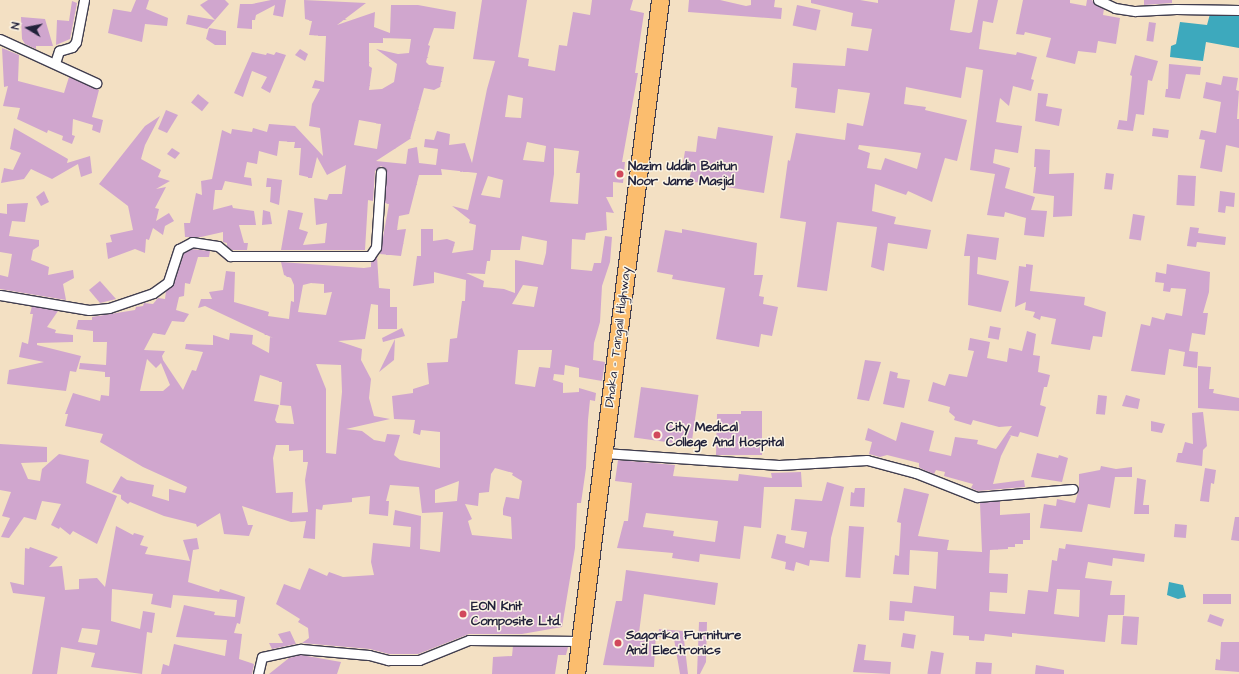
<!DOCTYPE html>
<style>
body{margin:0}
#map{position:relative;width:1239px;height:674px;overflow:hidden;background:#f3e0c3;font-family:"Architects Daughter",sans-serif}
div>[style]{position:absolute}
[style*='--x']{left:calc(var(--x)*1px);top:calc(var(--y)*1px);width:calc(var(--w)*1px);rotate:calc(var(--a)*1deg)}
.water>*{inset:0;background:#3da9bd}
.building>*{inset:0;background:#d0a6ce;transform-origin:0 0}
.roads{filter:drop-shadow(1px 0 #413e4f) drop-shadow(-1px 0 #413e4f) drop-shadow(0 1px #413e4f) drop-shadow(0 -1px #413e4f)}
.street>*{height:9px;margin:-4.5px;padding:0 4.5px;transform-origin:4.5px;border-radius:4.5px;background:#fff}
.highway>*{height:17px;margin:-8.5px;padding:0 8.5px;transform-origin:8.5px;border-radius:8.5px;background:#fbbd6e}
.dots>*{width:11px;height:11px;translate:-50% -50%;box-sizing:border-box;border:2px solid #fcf5e5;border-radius:50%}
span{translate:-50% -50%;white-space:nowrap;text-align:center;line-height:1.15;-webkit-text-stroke:3px #fcf5e5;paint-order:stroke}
.poi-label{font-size:13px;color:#22223b;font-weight:700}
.left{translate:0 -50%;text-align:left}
.street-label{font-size:13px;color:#22223b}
.north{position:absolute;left:8px;top:8px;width:40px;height:40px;-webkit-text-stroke:3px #fcf5e5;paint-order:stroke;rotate:280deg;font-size:11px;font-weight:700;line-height:16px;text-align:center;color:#22223b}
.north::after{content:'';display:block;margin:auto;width:14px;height:18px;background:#22223b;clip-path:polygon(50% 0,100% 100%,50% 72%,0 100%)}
</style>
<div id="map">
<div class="water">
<div style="clip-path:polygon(1210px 14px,1239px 15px,1239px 48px,1206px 42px,1203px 61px,1170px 57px,1171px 46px,1176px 44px,1180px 22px,1207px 25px)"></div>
<div style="clip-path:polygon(1169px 582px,1183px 585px,1186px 597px,1178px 599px,1167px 595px)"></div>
</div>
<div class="building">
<div style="clip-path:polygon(136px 0,149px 0,146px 9px,168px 18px,167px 26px,145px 24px,142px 42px,108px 33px,113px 9px,131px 12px)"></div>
<div style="clip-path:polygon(208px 0,225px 0,229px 4px,215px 20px,200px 5px)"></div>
<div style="clip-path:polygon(271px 0,286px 0,283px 17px,273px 15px,275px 5px,256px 15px,255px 20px,252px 20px,252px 29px,237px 28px,240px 4px,252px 4px)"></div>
<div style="clip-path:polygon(evenodd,304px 0,366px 3px,337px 25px,375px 12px,374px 27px,390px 33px,391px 5px,418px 5px,456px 12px,454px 29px,434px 28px,428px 45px,430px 46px,426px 62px,429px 65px,444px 67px,440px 87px,434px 90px,424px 88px,410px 139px,376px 161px,406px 164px,408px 149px,417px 147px,419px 163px,436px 165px,438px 149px,424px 147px,425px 139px,434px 140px,437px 131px,450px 134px,449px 145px,465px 143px,472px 163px,487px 89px,495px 61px,473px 59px,482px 0,527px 0,518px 57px,529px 59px,528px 66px,555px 71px,559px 45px,567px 46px,573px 12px,590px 15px,592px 0,633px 0,630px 10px,644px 13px,635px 73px,638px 73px,622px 162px,625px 162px,623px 183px,613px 182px,613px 197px,606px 197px,614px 213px,606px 212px,607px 230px,586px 233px,585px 240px,572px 239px,571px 269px,592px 271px,594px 263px,601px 263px,605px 236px,612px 237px,610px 262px,602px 286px,600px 322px,594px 343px,593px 360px,605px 362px,602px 381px,579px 377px,579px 368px,565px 365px,564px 375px,554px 374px,553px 380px,563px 383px,563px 393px,579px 392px,579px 388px,596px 393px,595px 401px,590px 400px,588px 420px,586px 468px,581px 503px,577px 503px,575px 548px,562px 627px,522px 634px,469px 634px,418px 654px,389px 654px,370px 649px,302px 643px,309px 638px,308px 628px,298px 622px,300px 619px,276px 604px,284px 584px,300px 590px,309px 568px,327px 576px,329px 572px,343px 577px,374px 575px,371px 562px,373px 543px,410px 547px,411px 527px,393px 525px,395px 510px,421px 516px,420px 549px,440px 552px,443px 512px,422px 513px,419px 487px,390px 485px,386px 501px,389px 501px,388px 516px,369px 514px,370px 496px,352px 498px,352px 502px,323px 505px,322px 510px,316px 509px,315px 539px,303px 538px,306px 521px,291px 522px,242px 506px,248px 525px,253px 525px,249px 536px,224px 534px,220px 513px,197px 527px,196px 524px,164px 516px,130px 502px,128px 504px,121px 499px,121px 495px,112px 492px,121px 476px,127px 480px,154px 485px,152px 496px,169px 501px,169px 489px,185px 493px,187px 487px,143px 467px,100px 442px,103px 434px,65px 426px,68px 414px,65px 414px,73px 393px,100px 401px,101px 395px,109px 396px,110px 377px,105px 377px,105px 372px,79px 369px,80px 363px,106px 365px,107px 342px,93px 342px,93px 331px,76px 329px,78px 320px,92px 320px,92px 317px,135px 310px,136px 307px,143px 306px,144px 303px,153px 304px,158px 298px,165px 299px,166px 291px,174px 284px,184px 253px,191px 249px,210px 251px,209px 257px,198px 257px,190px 284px,185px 283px,184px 296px,179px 297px,176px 310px,189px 314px,184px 322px,172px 321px,165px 335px,153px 333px,144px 350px,165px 351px,162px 356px,163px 360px,183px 390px,192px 370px,196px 371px,203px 352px,185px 349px,186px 344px,213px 345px,213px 335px,229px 340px,230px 333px,253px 335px,252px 344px,269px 353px,270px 337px,273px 338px,205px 306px,198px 308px,201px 299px,212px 299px,209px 292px,223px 290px,226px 271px,235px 272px,234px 302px,269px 312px,268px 316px,289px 319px,291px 301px,294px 302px,294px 285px,291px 278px,284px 275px,281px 262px,364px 268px,371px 267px,371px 262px,377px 256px,379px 288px,390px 289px,390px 307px,397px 307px,397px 329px,378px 329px,378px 305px,371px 304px,365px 339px,338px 341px,362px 349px,361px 360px,371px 379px,369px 398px,374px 416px,390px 419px,346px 429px,362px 431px,374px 440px,385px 442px,387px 434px,400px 435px,394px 455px,400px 460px,440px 468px,440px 432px,421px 430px,420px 435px,413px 433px,415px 420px,394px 419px,392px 396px,413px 393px,413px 389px,429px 384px,427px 363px,448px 362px,450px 339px,457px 338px,462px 301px,465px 301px,466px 280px,434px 272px,434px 283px,413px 286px,417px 256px,421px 256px,421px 229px,433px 229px,433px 241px,447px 239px,455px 242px,452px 253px,473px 250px,476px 225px,469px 223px,470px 220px,452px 206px,468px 210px,477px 173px,441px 169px,442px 175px,419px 175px,409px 214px,399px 216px,397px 230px,406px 229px,401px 256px,380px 254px,389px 204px,385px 203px,387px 170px,381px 166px,375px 171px,373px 201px,368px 200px,365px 250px,281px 250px,288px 210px,303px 213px,299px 229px,308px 232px,303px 245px,325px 243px,327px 223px,316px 225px,314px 198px,327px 200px,329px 194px,342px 194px,346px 165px,327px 175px,317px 157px,312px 178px,299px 175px,301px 148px,294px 148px,295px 142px,279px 141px,277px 156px,259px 151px,257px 164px,247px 162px,244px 177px,251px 178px,252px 186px,225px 181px,222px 190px,215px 190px,213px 210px,232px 205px,233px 208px,254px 211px,256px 225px,239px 225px,244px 243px,248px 243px,247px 250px,232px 250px,227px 246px,227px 243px,223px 242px,223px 232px,201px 237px,185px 237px,184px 223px,190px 223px,196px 193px,202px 195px,201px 181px,212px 179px,222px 130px,231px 134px,232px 129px,252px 132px,253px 128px,267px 132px,269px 124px,295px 126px,323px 156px,320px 128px,309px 126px,312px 104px,320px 89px,312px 88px,315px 80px,324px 82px,326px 36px,309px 35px,312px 21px,305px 19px,304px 0,383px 38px,411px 39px,409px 53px,398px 54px,376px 49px,397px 64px,394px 82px,382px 89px,369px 90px,372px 68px,369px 66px,369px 43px,383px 43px,383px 38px,304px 0,508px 95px,523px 98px,521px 118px,505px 117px,508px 95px,304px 0,359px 120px,381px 124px,377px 149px,354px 145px,359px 120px,304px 0,527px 142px,546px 146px,544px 162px,523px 160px,527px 142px,304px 0,554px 148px,579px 151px,576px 173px,580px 173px,578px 204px,550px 202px,554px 174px,554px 148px,304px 0,488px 176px,503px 180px,500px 198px,481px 195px,488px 176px,304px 0,522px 236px,547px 241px,546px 253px,543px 265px,515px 260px,515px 293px,504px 289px,483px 287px,484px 281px,466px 273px,485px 274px,487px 261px,490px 261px,491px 250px,520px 250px,522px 236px,304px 0,311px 283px,324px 284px,324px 293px,332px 292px,326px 315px,298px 312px,303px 285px,311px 283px,304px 0,523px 285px,538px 287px,534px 307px,512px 304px,523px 285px,304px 0,518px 350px,552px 350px,550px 368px,539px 367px,535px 387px,515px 384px,518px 350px,304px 0,147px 359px,156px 368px,161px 363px,170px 385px,163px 391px,140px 391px,147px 359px,304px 0,316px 364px,341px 365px,342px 392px,336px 454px,326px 453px,326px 389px,316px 364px,304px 0,260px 375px,282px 382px,280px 405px,291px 406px,294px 424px,277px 423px,275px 420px,279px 405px,254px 401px,260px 375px,304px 0,276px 445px,289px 445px,289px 451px,303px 450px,303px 462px,308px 462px,305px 480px,308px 512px,292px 513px,293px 492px,276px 493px,273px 458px,276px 445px,304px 0,495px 468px,513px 473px,512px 475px,522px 481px,519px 499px,506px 497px,503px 509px,503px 515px,511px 517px,512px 539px,472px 535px,468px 521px,472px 519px,465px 504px,478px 506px,479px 493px,489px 492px,491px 474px,495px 468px,304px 0,459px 481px,457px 501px,435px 503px,435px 490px,459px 481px)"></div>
<div style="clip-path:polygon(689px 0,720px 0,746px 6px,751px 5px,751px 0,775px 0,774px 7px,782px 8px,781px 19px,688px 12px)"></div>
<div style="clip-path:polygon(evenodd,811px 0,860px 0,878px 3px,878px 0,955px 0,950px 30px,969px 33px,972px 32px,978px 0,998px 0,993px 23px,983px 21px,979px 49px,1016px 55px,1017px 52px,1037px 57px,1031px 79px,1034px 80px,1031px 91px,1013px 86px,1009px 106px,1000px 98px,996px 122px,1022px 126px,1018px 153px,995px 149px,993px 163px,1010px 168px,1005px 188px,1035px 197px,1031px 210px,1047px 211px,1044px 237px,1024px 235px,1026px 218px,1005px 212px,1004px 217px,987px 215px,995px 174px,970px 170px,983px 70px,966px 67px,961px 98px,906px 87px,904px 104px,926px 107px,925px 110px,967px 120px,957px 161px,945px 158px,932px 202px,908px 191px,906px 195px,875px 184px,872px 211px,896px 217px,894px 224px,931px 230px,927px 249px,888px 243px,884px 271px,871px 267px,877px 227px,837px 222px,827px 291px,797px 287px,806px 222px,780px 218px,788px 160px,790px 161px,796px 133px,845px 140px,847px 123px,863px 126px,870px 93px,838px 89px,835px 113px,795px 108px,797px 88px,791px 87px,793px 63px,845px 66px,847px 48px,868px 51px,872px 29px,851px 26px,853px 13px,811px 3px,811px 0,859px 145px,893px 149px,921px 153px,917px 169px,885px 158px,881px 170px,867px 168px,870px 153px,858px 149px,859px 145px)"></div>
<div style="clip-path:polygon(1023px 0,1070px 0,1070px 3px,1086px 6px,1087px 0,1092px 0,1095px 5px,1104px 9px,1103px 15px,1120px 18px,1116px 44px,1098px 41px,1096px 53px,1078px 51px,1075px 64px,1046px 57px,1051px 38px,1025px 32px,1024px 35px,1016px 34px)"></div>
<div style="clip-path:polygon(1144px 0,1172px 0,1172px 3px,1144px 5px)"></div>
<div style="clip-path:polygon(72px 1px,77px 3px,70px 39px,56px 45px,57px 20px,69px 21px)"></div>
<div style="left:797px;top:5px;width:24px;height:21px;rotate:12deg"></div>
<div style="clip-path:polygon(188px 15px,215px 20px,207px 29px,186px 24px)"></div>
<div style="clip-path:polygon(21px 17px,45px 19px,53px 46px,36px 46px,36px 49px,25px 44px,22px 39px)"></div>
<div style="left:1149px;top:22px;width:7px;height:19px;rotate:8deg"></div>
<div style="clip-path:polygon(209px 28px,226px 31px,226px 45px,215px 45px,206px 39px)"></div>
<div style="clip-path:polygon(2px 48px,19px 55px,18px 81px,64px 93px,69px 77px,99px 90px,92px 117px,103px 120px,100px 133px,92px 130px,93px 125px,73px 119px,72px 135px,75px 136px,72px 144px,62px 140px,63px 136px,48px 130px,47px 133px,17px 119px,20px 108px,3px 106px,8px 86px,4px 87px)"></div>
<div style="clip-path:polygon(300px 49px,308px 54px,305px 61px,295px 55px)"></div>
<div style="clip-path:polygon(252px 52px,266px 55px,267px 53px,274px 55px,276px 52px,286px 55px,270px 93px,261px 88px,267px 77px,252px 71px,243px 97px,234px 93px)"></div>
<div style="clip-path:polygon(1135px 55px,1158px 61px,1152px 81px,1148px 80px,1144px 115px,1136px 114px,1133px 131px,1117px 129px,1119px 120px,1127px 121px,1132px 76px,1130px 75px)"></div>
<div style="clip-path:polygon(1169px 64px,1201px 67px,1200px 75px,1186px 74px,1180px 99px,1165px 97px,1166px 89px,1168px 89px)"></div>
<div style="clip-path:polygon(1223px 76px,1238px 78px,1236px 90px,1239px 91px,1237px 119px,1239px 119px,1239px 148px,1226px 145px,1222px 172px,1200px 168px,1205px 140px,1199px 139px,1201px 130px,1216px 133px,1221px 102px,1203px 98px,1206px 82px,1221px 85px)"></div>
<div style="clip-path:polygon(1038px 93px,1048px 94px,1046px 106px,1062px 109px,1059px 126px,1035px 121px)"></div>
<div style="left:198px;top:94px;width:14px;height:11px;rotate:39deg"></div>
<div style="clip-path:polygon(166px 110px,178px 115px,167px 133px,158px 129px)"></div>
<div style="clip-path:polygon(160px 116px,145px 145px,141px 159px,161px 170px,158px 177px,170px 181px,156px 189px,166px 187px,155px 208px,159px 209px,156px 221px,169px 213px,174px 221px,165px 226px,163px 235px,153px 228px,149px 240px,146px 239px,145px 253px,135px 249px,108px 259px,106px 243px,112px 242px,110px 235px,133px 230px,128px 206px,99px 184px,145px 126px)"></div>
<div style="clip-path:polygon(718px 127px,773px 136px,764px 193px,689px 181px,692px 166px,682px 169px,685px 151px,696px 152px,698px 136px,716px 139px)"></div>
<div style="clip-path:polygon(14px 128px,68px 159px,67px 163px,90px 156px,92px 173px,81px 177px,78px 164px,52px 179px,31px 169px,24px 179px,1px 183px,4px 168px,13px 170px,21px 153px,10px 149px)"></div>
<div style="left:1153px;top:128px;width:16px;height:8px;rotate:7deg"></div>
<div style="clip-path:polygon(172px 148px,180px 153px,175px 159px,167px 154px)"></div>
<div style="clip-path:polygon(1035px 149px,1050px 150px,1049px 174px,1074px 173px,1072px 216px,1053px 217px,1054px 196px,1033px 193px,1036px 167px,1034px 167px)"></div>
<div style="left:1106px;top:173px;width:8px;height:16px;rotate:7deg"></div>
<div style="left:1178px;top:175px;width:18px;height:30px;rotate:3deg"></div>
<div style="clip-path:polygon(267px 178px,282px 180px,279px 205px,270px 202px,271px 187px,266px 187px)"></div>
<div style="clip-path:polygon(44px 191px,49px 202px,41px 206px,36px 197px)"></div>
<div style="clip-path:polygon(1220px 191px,1235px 193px,1234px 207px,1226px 206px,1225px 213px,1218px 212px)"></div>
<div style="clip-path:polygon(28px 203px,25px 222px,12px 221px,9px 236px,39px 240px,39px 246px,33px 250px,31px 260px,49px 267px,48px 275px,73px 270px,74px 278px,63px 284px,66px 300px,0 289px,0 275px,8px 277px,12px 254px,0 252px,0 213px,7px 214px,7px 204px)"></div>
<div style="clip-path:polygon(263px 210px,270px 212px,272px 224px,262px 225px)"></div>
<div style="left:1133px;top:214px;width:12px;height:25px;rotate:9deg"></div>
<div style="clip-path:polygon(1190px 227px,1199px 228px,1198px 233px,1226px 237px,1225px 245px,1197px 242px,1196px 247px,1187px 246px)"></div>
<div style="clip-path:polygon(682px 229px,757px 243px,754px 275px,763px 275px,759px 296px,764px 297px,763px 304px,778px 307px,772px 336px,761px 334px,759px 347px,716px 339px,725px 288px,672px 279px,673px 275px,657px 272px,665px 230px,682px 233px)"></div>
<div style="clip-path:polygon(967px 234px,999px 238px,996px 260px,978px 257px,977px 274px,1009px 281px,1001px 312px,968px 305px,970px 256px,964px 256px)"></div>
<div style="clip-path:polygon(1026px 264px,1033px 265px,1030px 291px,1085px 297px,1084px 305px,1106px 312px,1102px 337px,1093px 336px,1090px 350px,1051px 344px,1056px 319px,1041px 316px,1040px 320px,1033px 317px,1035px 312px,1025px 310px,1026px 302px,1015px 307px,1019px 266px,1026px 267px)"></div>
<div style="clip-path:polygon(1167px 264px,1210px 272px,1209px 292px,1203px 313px,1208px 313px,1205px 335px,1192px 333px,1189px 351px,1198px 352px,1197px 368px,1183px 366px,1185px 352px,1169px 349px,1165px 375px,1131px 371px,1141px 324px,1150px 326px,1152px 317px,1164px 320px,1166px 313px,1182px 316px,1186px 289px,1171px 288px,1170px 292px,1163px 291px,1164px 283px,1155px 282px,1156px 272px,1166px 274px)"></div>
<div style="clip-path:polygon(100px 281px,116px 299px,100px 303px,89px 290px)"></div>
<div style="clip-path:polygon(32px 306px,58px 311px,47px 327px,56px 330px,55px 333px,73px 335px,73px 342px,37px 343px,37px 345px,81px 356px,76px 372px,70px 371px,66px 391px,7px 384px,9px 370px,44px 362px,19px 357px,22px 342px,28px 344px,33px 314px,30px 314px)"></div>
<div style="left:990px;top:326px;width:11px;height:12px;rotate:10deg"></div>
<div style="clip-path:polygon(402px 328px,405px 336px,383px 342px,382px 338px)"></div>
<div style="clip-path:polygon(1027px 331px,1036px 334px,1033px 355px,1040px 356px,1038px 372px,1050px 375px,1047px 387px,1044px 387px,1040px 405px,1046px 407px,1038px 437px,1020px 432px,1018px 437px,1009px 435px,1011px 436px,1001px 456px,993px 484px,1024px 480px,1025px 487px,978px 491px,971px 488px,973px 484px,944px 476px,945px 472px,936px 470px,934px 474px,922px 469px,919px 467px,919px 463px,887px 455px,880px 457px,869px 454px,872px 442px,865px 440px,868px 428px,896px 441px,901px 422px,934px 431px,929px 451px,951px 456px,955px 437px,978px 440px,977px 444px,996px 449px,1012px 426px,999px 427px,973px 420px,971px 425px,954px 420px,955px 417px,949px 412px,950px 407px,928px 401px,933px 382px,945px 386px,949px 374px,967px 377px,974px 351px,968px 350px,970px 338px,990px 342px,987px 358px,1007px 362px,1009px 348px,1022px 351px)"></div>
<div style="clip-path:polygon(395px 339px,394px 360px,379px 372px)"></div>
<div style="clip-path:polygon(865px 360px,881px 362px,869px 401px,857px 399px)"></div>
<div style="clip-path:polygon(1198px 366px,1211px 367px,1209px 389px,1214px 389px,1213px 393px,1239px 398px,1239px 411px,1198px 408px)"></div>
<div style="clip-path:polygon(890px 371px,898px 373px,897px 378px,910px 380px,904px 408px,883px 404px)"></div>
<div style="left:641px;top:387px;width:58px;height:51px;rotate:8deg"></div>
<div style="left:1098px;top:395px;width:9px;height:19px;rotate:6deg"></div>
<div style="clip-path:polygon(1126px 395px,1140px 399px,1138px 409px,1122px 406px)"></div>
<div style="clip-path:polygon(741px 411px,762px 411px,762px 455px,716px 455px,717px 414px,741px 414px)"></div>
<div style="clip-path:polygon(1203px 412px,1207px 446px,1203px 450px,1202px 466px,1176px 462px,1178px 453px,1182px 453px,1185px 442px,1193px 444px,1192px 413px)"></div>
<div style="clip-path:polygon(1151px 421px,1165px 424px,1162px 433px,1151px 431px)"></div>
<div style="clip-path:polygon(0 444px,47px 447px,47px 462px,21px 463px,28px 479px,40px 481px,42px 469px,59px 454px,89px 460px,86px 483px,117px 496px,97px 544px,73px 531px,70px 535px,60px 527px,59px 529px,51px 525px,61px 504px,42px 501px,36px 520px,24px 517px,9px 538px,1px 537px,10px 518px,2px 516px,11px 492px,0 490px)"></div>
<div style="clip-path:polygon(1037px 453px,1058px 458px,1059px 455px,1068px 458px,1062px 482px,1031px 477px)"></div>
<div style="clip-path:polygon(evenodd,618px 460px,675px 465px,673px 476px,738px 481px,739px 474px,772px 478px,771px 473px,801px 472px,802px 487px,764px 487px,761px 528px,744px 526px,740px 559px,700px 554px,699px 562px,672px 558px,673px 553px,617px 548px,624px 521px,628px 521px,632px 483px,615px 481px,618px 460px,646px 513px,718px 521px,715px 542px,673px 536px,674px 531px,643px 527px,646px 513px)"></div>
<div style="clip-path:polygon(1101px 466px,1116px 469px,1132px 467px,1132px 477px,1115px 477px,1110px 508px,1088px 504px,1082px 532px,1040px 528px,1044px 504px,1056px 506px,1057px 499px,1075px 503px,1079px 489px,1079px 474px,1100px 470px)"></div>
<div style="clip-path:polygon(1205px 468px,1216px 470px,1214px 484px,1211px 483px,1209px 502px,1200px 501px)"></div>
<div style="clip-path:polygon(1137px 478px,1146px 480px,1143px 505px,1149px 505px,1149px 514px,1134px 514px)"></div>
<div style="clip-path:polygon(827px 482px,844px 487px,831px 538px,829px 562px,810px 560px,809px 566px,796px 562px,794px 571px,785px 569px,786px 562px,771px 558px,777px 534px,786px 536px,785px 543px,804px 548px,807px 532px,791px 530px,795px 499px,822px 501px)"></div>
<div style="clip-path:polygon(855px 488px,865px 488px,864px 507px,850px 506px,851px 492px,854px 493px)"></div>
<div style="clip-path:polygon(evenodd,904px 488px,929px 494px,918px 536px,949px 540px,947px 550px,982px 552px,980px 503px,1000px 501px,1000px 515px,1030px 513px,1030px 540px,1023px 540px,1023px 544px,1015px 544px,1015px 547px,1008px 547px,1008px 549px,990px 550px,989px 573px,1008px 574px,1007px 593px,990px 592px,989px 611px,1025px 614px,1028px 590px,1048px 592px,1052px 560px,1057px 561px,1059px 548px,1065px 549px,1066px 544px,1145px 554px,1144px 562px,1113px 558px,1112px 566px,1088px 562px,1085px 578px,1112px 581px,1110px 595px,1125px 595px,1124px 615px,1108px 615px,1105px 642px,1012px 633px,1012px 637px,985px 634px,984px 641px,969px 640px,969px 636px,953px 635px,954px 616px,905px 611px,904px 621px,889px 620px,890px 601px,912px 603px,914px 586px,936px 589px,938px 552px,910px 550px,909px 575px,893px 574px,895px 555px,899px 556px,901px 523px,897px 522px,904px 488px,1057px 589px,1080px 590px,1079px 617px,1054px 614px,1057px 589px)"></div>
<div style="clip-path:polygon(1235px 517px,1239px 517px,1239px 541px,1231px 540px)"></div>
<div style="left:1175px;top:524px;width:12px;height:13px;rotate:5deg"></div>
<div style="clip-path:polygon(evenodd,116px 526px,133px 535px,134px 533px,144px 536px,140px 545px,148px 547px,145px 554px,190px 561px,183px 540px,197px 538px,199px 549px,193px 550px,188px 582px,219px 592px,220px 589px,245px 597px,240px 624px,237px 623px,234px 633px,242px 634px,239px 659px,254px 664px,252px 674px,161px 674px,163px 664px,169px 666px,174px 644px,225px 656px,227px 640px,176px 637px,184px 605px,215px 612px,214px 615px,235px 617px,237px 600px,173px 595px,171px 608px,151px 604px,153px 594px,112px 589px,111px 621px,140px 629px,143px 611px,155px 613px,152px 633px,147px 632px,142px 674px,91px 667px,95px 653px,61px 647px,57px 674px,32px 674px,45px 597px,13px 593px,10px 582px,24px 585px,25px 548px,29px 549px,30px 547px,58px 557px,49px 567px,62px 566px,65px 590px,79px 589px,79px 579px,97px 578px,105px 587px,116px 526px,82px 628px,100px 630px,97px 645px,78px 642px,82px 628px)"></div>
<div style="left:849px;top:526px;width:15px;height:51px;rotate:4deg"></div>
<div style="clip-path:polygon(626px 570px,718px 583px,715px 605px,644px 594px,639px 633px,656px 633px,654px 667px,603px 665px,616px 601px,622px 601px)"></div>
<div style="left:1203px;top:594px;width:28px;height:10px"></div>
<div style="left:1210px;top:614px;width:15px;height:8px;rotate:20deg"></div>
<div style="left:1123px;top:616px;width:16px;height:28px;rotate:4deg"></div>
<div style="clip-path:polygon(699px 622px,707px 622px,706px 662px,700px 674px,697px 674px)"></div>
<div style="clip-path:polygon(659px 629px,683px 631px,688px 674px,680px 674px,674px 639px,658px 637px)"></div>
<div style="clip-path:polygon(290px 631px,296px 644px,272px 649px,269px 643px,283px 643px,278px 634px)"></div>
<div style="left:903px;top:633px;width:13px;height:14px;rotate:9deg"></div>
<div style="clip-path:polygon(1221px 642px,1239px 642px,1239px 672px,1215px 670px,1216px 659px,1220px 660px)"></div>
<div style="clip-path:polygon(858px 644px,866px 645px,864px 660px,891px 662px,890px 674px,853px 672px)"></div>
<div style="clip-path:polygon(513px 646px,568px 647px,566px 655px,558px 655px,555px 674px,492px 674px,493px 657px,512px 656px)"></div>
<div style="left:931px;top:651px;width:13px;height:23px;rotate:9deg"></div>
<div style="clip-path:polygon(301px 655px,341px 662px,337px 674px,269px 674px,289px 658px)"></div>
<div style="left:976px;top:662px;width:16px;height:12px;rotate:4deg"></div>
<div style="clip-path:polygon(1036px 665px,1064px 670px,1064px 674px,1035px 674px)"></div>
</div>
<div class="roads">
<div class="street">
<div style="--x:1098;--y:0;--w:19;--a:25"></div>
<div style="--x:1115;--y:8;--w:20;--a:9"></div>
<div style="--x:1135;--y:11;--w:41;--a:-2.8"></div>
<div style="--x:1176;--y:9;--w:63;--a:0.9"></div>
<div style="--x:0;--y:39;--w:106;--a:24.6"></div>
<div style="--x:55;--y:63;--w:13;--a:-72"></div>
<div style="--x:59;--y:51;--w:14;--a:-17"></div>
<div style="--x:72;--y:47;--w:6;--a:-51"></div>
<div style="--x:76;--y:42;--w:43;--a:-79.2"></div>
<div style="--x:0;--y:295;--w:90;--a:9.6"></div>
<div style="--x:89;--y:310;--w:20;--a:-6"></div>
<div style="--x:109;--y:308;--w:46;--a:-18.8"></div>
<div style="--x:153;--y:293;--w:19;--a:-36"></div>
<div style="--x:168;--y:282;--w:35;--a:-72"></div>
<div style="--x:179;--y:249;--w:15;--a:-28"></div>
<div style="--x:192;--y:242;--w:26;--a:9"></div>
<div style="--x:218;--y:246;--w:16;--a:40"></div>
<div style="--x:230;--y:256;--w:140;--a:0"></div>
<div style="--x:370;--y:256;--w:11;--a:-56"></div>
<div style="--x:376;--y:247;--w:75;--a:-86.2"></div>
<div style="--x:604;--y:453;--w:175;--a:3.9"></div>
<div style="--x:779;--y:465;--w:88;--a:-3.3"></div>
<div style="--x:867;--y:460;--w:51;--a:14.9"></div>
<div style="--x:916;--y:473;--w:66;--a:21.5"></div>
<div style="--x:977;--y:497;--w:96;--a:-4.8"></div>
<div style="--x:258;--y:674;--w:17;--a:-77"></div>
<div style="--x:262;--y:657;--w:40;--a:-12"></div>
<div style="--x:301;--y:649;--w:68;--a:5"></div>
<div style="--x:369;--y:655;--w:20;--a:15"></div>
<div style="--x:388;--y:660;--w:31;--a:0"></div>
<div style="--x:419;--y:660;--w:54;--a:-21.8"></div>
<div style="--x:469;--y:640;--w:111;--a:0.5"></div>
</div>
<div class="highway">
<div style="--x:576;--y:674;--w:679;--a:-82.9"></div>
</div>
</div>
<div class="dots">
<div style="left:620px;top:174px;background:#d1495b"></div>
<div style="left:657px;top:435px;background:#d1495b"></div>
<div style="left:463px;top:614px;background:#d1495b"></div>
<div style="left:618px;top:643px;background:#d1495b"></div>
</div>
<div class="poi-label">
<span class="left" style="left:628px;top:174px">Nazim Uddin Baitun<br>Noor Jame Masjid</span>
<span class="left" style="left:666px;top:435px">City Medical<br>College And Hospital</span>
<span class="left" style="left:471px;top:614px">EON Knit<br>Composite Ltd.</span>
<span class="left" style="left:626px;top:643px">Sagorika Furniture<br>And Electronics</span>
</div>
<div class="street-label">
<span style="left:618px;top:337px;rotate:-83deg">Dhaka - Tangail Highway</span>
</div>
<div class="north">N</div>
</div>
